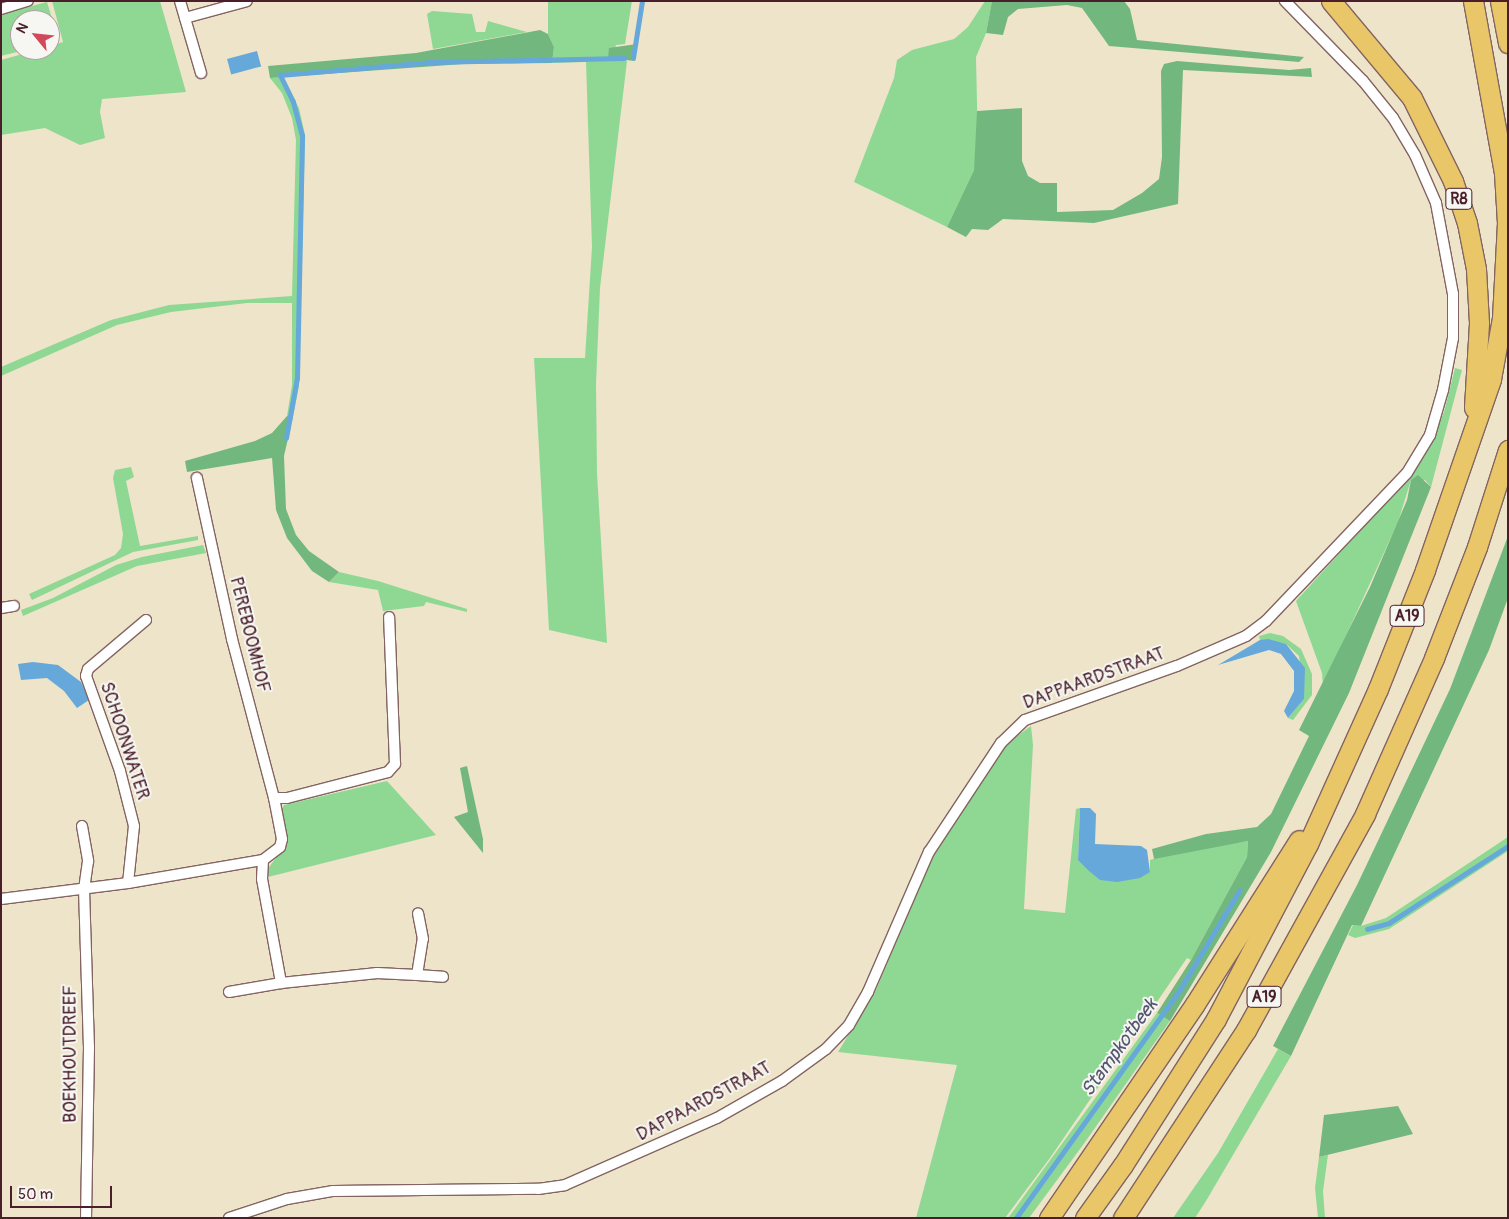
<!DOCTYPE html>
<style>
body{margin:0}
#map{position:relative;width:1509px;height:1219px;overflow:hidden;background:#eee4c9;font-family:Pangolin,sans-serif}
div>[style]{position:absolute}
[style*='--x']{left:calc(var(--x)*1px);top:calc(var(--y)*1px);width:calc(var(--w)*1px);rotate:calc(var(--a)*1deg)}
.green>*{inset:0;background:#8ed894}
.forest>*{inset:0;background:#72b87e}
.water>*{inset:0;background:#66a8da;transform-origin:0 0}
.stream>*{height:4.5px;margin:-2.25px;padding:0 2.25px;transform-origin:2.25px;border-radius:2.25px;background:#66a8da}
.roads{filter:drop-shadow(1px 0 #836462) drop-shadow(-1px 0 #836462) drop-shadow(0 1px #836462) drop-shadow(0 -1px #836462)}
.minor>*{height:10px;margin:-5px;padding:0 5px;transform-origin:5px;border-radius:5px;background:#fff}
.motorway>*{height:19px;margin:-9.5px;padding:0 9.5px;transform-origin:9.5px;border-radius:9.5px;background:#e9c769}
span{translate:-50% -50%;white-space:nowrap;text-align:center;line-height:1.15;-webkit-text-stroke:4px #f6f6f2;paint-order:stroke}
.shield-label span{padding:1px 4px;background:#f6f6f2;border:1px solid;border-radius:4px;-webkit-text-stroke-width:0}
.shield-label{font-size:16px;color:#4a1f2b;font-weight:700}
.street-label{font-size:18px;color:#4a1f2b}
.water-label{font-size:19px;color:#555671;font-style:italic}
.frame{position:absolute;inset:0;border:2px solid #4a1f2b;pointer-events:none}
.north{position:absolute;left:10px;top:10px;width:50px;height:50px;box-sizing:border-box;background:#f6f6f2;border:1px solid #b1a0a2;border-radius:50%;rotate:298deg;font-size:14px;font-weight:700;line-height:20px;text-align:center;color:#4a1f2b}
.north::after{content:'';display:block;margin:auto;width:18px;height:22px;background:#d1495b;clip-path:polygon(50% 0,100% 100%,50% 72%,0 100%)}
.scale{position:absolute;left:10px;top:1186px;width:102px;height:22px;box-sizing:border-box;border:2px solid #4a1f2b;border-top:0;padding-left:6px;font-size:15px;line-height:18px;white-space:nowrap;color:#4a1f2b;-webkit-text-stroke:4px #f6f6f2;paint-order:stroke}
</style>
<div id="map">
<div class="green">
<div style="clip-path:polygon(52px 1px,160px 1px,186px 92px,102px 99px,100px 112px,105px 138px,80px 145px,45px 128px,1px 135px,1px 60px,37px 50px,50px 50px,50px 46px,63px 42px)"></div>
<div style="clip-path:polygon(548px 1px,632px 1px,625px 44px,616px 45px,611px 61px,627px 61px,600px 288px,596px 384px,597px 473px,607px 643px,549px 630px,534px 358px,585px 358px,592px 247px,586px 62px,552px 63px,554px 47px,548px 34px)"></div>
<div style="clip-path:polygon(985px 1px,992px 1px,986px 33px,976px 57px,978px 149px,974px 170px,947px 227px,854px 182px,894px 78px,897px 60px,912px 50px,954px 39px,968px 27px)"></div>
<div style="clip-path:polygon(47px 2px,59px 41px,50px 43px,50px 20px,20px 20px,20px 50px,25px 50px,1px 56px,1px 14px)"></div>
<div style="clip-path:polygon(432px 11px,472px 14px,476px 32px,485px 32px,488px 21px,527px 32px,433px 49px,427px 14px)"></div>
<div style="clip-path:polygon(282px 77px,299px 108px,305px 135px,299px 386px,293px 417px,287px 416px,292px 385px,292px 303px,247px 303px,171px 312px,117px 325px,1px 376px,1px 367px,111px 320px,169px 305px,292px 296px,296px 140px,292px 118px,282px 93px,270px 78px)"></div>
<div style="clip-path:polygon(1455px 368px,1462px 370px,1431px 487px,1425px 480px,1411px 480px,1398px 522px,1323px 686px,1322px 673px,1296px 601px,1410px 476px,1428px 450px,1444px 412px)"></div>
<div style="clip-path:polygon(131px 467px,134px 477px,126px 481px,140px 546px,198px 536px,198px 540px,133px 552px,32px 600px,29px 594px,115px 555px,121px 548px,123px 534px,113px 478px,115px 470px)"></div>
<div style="clip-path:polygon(203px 545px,206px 553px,137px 566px,23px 616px,21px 610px,53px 598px,116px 565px,142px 557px)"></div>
<div style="clip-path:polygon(339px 572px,378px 581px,467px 609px,467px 612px,426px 602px,424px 606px,383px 611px,378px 590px,329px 582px)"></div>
<div style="clip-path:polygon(1270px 633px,1283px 636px,1301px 649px,1312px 674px,1312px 695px,1293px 720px,1288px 718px,1304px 699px,1299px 656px,1286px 644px,1260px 640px,1259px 636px)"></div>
<div style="clip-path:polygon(1031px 726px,1033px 745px,1024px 909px,1065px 913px,1076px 809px,1080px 808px,1078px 860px,1150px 872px,1150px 860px,1168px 854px,1248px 841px,1247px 857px,1191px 960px,1187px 958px,1050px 1158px,1005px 1218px,916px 1218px,957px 1065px,838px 1052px,876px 990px,936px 848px,986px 771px,1010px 741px)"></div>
<div style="clip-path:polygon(387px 781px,436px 835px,268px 877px,269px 867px,287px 844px,281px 810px,284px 805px)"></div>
<div style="clip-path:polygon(1508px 837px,1508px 851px,1389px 929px,1355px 938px,1348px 935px,1353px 925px,1361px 926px,1386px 918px)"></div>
<div style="clip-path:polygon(1157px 1013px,1170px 1021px,1083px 1145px,1029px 1218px,1008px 1218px)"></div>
<div style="clip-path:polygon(1278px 1049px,1291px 1056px,1206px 1201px,1195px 1218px,1173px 1218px,1218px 1153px)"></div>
<div style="clip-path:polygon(1328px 1155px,1323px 1191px,1325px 1218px,1318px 1218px,1315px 1188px,1319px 1157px)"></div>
</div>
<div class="forest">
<div style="clip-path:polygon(992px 1px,1124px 1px,1130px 9px,1137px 40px,1304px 57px,1299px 62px,1109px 46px,1082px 8px,1067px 5px,1018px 9px,1008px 17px,1003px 35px,986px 33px)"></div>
<div style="clip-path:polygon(540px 30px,548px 34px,554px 47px,552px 63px,463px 64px,270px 78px,268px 66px,416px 53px)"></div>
<div style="clip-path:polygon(637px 44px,635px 61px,608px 58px,609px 48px)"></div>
<div style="clip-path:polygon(1177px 61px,1289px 70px,1311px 68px,1312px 77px,1183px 70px,1178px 204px,1094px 223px,1003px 219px,988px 230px,972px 229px,966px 237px,947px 227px,974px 170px,977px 111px,1022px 108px,1022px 161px,1028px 176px,1040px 183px,1057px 183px,1057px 212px,1113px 210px,1142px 193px,1159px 179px,1162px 157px,1161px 71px,1164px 64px)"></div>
<div style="clip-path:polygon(287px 416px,293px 417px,284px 456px,286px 509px,296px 535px,309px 551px,339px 572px,329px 582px,312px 571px,287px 538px,276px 510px,272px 458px,187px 472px,185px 461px,255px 441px,272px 433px)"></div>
<div style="clip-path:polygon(1418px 475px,1431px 487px,1349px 693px,1271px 852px,1170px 1021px,1157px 1013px,1191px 960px,1247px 857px,1248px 841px,1154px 859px,1152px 849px,1206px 834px,1257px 827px,1271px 814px,1309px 736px,1299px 730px,1370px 587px,1407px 500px,1411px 480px)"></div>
<div style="clip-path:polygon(1508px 536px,1508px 598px,1489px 650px,1361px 926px,1352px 925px,1291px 1056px,1273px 1046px,1357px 885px,1450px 689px)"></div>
<div style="clip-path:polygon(467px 766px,483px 839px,483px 853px,454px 817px,468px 812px,460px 768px)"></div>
<div style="clip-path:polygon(1398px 1106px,1413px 1134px,1319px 1157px,1324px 1115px)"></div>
</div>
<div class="water">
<div style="left:257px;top:51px;width:16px;height:31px;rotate:75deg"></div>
<div style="clip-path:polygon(1268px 639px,1286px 644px,1305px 668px,1304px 699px,1288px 718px,1284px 711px,1294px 691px,1294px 671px,1281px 654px,1269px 650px,1218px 665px,1260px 640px)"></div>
<div style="clip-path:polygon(33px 662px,58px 665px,81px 682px,89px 700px,77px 708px,64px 691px,47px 678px,21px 680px,18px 664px)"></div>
<div style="clip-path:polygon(1080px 808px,1090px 808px,1096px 814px,1095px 844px,1141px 846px,1147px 850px,1150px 872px,1140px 878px,1117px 882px,1100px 880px,1089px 871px,1078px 860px)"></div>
</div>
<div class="stream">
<div style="--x:633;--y:58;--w:58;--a:-81"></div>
<div style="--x:286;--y:438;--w:61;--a:-79.6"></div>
<div style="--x:297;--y:378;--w:242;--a:-88.8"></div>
<div style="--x:302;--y:136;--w:35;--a:-105"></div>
<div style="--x:293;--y:102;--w:30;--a:-116"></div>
<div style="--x:280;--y:75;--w:152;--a:-4.9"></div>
<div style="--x:431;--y:62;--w:193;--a:-1.2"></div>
<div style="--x:1367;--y:929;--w:23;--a:-15"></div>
<div style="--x:1389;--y:923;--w:142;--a:-32.9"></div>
<div style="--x:1016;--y:1218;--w:279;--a:-54.3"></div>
<div style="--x:1179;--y:991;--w:117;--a:-59"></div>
</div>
<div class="roads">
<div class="minor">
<div style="--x:180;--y:1;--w:75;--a:73.7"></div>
<div style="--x:1;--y:9;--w:28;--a:-17"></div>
<div style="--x:185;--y:18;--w:64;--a:-15.3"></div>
<div style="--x:1;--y:608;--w:13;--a:-9"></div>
<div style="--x:274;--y:798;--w:13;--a:0"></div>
<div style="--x:287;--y:798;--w:104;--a:-14.4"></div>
<div style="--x:388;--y:772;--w:11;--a:-49"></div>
<div style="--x:395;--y:764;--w:147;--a:-92.3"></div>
<div style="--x:82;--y:826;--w:36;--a:80"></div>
<div style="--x:88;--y:861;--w:28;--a:98"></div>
<div style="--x:84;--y:889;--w:158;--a:88.2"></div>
<div style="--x:89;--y:1047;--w:171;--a:91"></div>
<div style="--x:263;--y:860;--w:19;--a:93"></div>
<div style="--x:262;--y:879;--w:106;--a:79.6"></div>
<div style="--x:281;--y:983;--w:97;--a:-5.9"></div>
<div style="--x:377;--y:973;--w:40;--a:2.9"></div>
<div style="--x:417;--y:975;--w:36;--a:-81"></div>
<div style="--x:423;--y:939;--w:26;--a:-101"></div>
<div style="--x:128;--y:883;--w:57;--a:-84"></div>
<div style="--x:134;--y:826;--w:57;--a:-104.3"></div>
<div style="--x:120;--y:771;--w:101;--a:-109.7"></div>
<div style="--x:86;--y:676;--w:7;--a:-74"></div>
<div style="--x:88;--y:669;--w:76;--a:-40.2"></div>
<div style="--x:1;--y:899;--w:128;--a:-7.2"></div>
<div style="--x:128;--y:883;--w:137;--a:-9.7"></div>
<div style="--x:263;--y:860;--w:21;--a:-37"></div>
<div style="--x:280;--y:847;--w:8;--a:-76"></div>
<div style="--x:282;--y:839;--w:42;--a:-101"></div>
<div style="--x:274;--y:798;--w:164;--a:-104.8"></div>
<div style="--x:232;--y:639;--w:165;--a:-102.3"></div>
<div style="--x:417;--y:975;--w:26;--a:4"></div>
<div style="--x:229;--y:992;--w:53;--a:-9.8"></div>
<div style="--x:229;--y:1218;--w:61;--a:-18.1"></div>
<div style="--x:287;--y:1199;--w:47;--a:-9.9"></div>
<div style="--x:333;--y:1191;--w:205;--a:-0.6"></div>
<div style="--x:538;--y:1189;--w:27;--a:-8"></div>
<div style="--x:565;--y:1185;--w:166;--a:-23.8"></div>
<div style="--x:717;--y:1118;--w:75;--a:-29.6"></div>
<div style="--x:782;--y:1081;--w:54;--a:-36"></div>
<div style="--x:826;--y:1049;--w:33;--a:-46"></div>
<div style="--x:849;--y:1025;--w:38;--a:-60"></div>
<div style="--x:868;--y:992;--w:153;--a:-66.5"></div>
<div style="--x:929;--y:852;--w:131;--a:-56.6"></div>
<div style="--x:1001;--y:743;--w:33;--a:-44"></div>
<div style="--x:1025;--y:720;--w:161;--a:-19.6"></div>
<div style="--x:1177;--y:666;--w:75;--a:-23.5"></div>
<div style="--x:1246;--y:636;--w:25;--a:-37"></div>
<div style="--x:1266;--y:621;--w:204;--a:-46.4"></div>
<div style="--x:1407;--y:473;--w:44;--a:-58.8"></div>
<div style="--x:1430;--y:435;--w:47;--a:-73.9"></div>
<div style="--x:1443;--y:390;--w:53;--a:-79.1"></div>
<div style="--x:1453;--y:338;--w:44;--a:-90"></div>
<div style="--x:1453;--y:294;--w:93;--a:-100.6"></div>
<div style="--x:1436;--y:203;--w:52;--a:-113.6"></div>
<div style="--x:1415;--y:155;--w:43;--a:-120.7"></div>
<div style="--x:1393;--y:118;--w:48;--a:-129"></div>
<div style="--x:1363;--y:81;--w:112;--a:-134.3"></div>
</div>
<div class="motorway">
<div style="--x:1331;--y:1;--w:126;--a:50.1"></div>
<div style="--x:1412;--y:98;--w:93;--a:63.7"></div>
<div style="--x:1453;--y:181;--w:44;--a:71.6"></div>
<div style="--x:1467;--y:223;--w:47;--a:78.9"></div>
<div style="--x:1476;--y:269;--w:54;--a:86.8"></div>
<div style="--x:1479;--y:323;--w:85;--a:93.4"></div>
<div style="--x:1500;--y:1;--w:43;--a:79.2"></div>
<div style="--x:1049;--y:1218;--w:259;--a:-55.7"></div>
<div style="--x:1195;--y:1004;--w:194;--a:-57.6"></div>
<div style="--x:1085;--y:1218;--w:65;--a:-54.4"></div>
<div style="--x:1123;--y:1165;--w:173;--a:-57.5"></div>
<div style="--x:1216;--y:1019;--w:198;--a:-62.3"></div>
<div style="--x:1308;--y:844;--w:170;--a:-65.7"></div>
<div style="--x:1378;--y:689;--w:128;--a:-68.4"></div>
<div style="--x:1425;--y:570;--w:202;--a:-70.9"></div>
<div style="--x:1491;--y:379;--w:62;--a:-79.8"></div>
<div style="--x:1502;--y:318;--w:95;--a:-87"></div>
<div style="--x:1507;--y:223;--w:50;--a:-93.4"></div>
<div style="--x:1504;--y:173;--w:175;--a:-100.2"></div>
<div style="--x:1123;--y:1218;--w:225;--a:-56.8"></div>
<div style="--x:1246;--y:1030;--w:247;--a:-61.1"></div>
<div style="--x:1365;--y:814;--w:171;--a:-66.1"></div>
<div style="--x:1434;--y:658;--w:119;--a:-68.8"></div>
<div style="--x:1477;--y:547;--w:102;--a:-72.3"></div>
</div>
</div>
<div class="shield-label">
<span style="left:1459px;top:199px">R8</span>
<span style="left:1407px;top:616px">A19</span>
<span style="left:1264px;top:997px">A19</span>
</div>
<div class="street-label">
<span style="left:249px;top:635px;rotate:76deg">PEREBOOMHOF</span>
<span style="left:1094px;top:679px;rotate:-20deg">DAPPAARDSTRAAT</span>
<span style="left:124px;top:741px;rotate:72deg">SCHOONWATER</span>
<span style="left:71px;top:1054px;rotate:-90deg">BOEKHOUTDREEF</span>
<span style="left:704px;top:1102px;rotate:-28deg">DAPPAARDSTRAAT</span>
</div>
<div class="water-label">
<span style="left:1120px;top:1048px;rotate:-54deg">Stampkotbeek</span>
</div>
<div class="frame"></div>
<div class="north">N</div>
<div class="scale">50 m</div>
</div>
